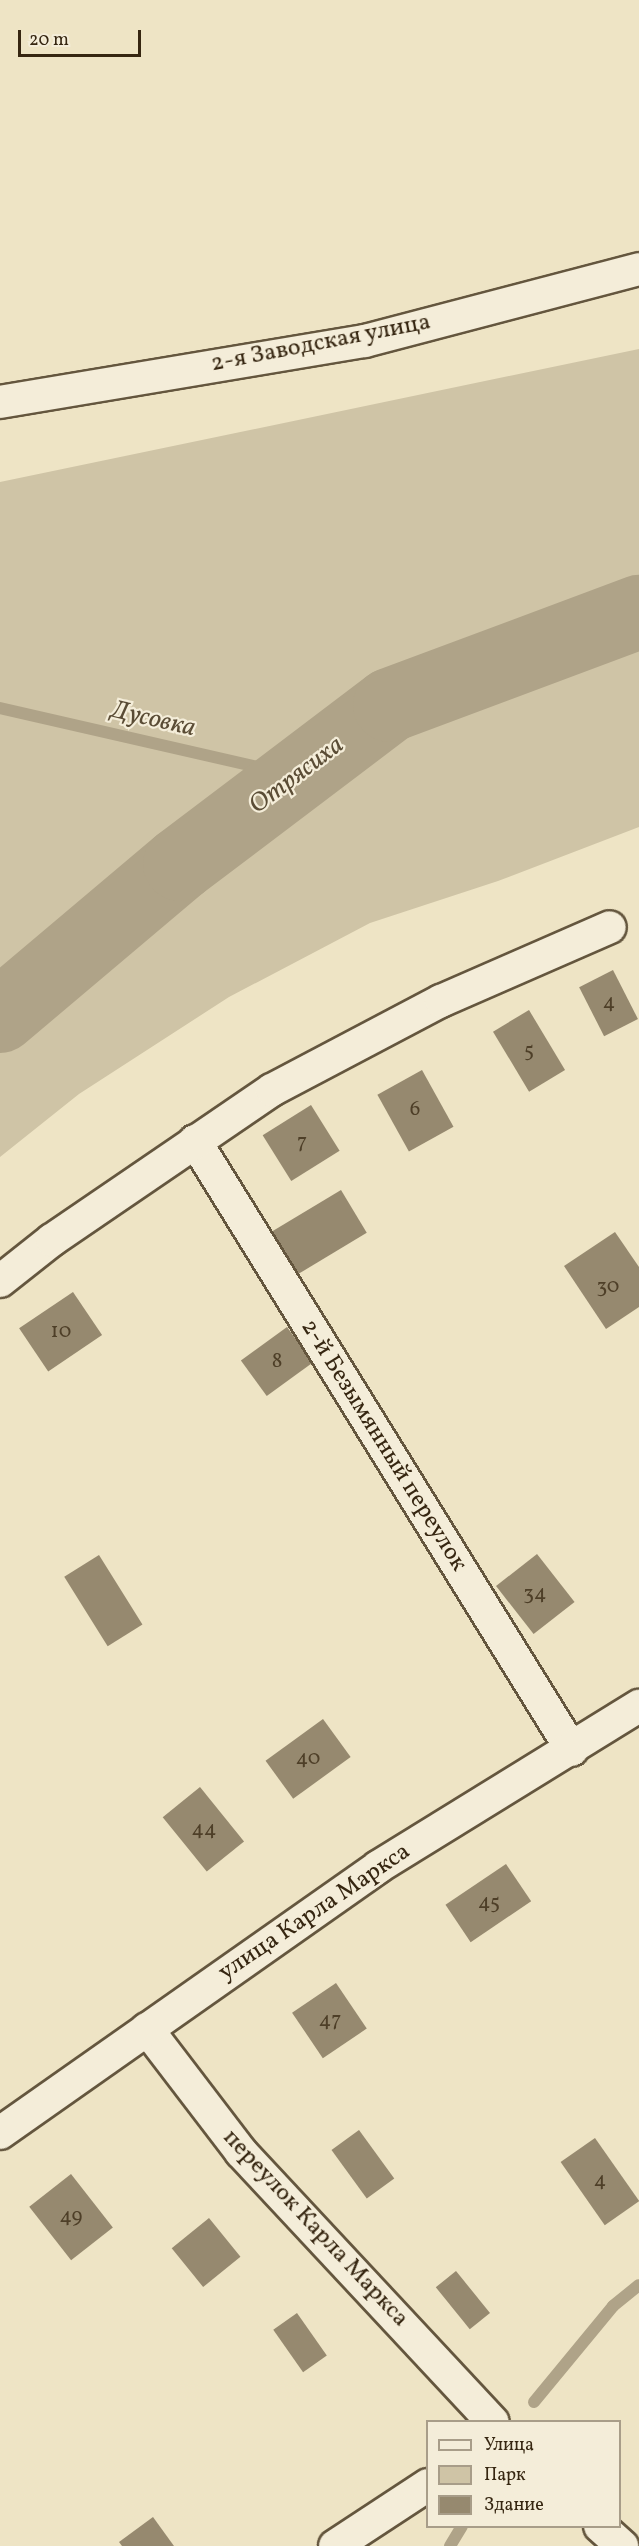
<!DOCTYPE html>
<meta charset="utf-8">
<style>
body{margin:0}
#map{position:relative;width:639px;height:2546px;overflow:hidden;background:#eee4c5;font-family:Vollkorn,serif}
div>[style]{position:absolute}
[style*='--x']{left:calc(var(--x)*1px);top:calc(var(--y)*1px);width:calc(var(--w)*1px);rotate:calc(var(--a)*1deg)}
.green>*{inset:0;background:#cfc4a6}
.stream>*{height:12px;margin:-6px;padding:0 6px;transform-origin:6px;border-radius:6px;background:#afa388}
.river>*{height:74px;margin:-37px;padding:0 37px;transform-origin:37px;border-radius:37px;background:#afa388}
.building>*{inset:0;background:#96896f;transform-origin:0 0}
.roads{filter:drop-shadow(2px 0 #64563e) drop-shadow(-2px 0 #64563e) drop-shadow(0 2px #64563e) drop-shadow(0 -2px #64563e)}
.minor>*{height:32px;margin:-16px;padding:0 16px;transform-origin:16px;border-radius:16px;background:#f4edd9}
span{translate:-50% -50%;white-space:nowrap;text-align:center;line-height:1.15;-webkit-text-stroke:4.5px #f4edd9;paint-order:stroke}
.number-label{font-size:21px;color:#4e3f28}
.number-label span{-webkit-text-stroke-width:0}
.street-label{font-size:24px;color:#362611}
.water-label{font-size:26px;color:#5a4c35;font-style:italic}
.legend{position:absolute;left:426px;top:2420px;width:195px;height:108px;box-sizing:border-box;background:#f4edd9;border:2px solid #a89d89;margin:0;padding:8px 10px;list-style:none;font-size:18px;color:#362611}
.legend li{display:flex;align-items:center;gap:12px;height:30px}
.legend b{width:30px;border:2px solid #a89d89}
.scale{position:absolute;left:18px;top:30px;width:123px;height:27px;box-sizing:border-box;border:3px solid #362611;border-top:0;padding-left:8px;font-size:18px;line-height:21px;white-space:nowrap;color:#362611;-webkit-text-stroke:4px #f4edd9;paint-order:stroke}
</style>
<div id="map">
<div class="green">
<div style="clip-path:polygon(639px 349px,639px 827px,498px 881px,370px 923px,229px 997px,79px 1094px,0 1157px,0 482px)"></div>
</div>
<div class="stream">
<div style="--x:0;--y:708;--w:304;--a:12.9"></div>
<div style="--x:534;--y:2402;--w:124;--a:-50.5"></div>
<div style="--x:613;--y:2306;--w:33;--a:-39"></div>
<div style="--x:450;--y:2546;--w:23;--a:-59"></div>
</div>
<div class="river">
<div style="--x:0;--y:1016;--w:236;--a:-40.2"></div>
<div style="--x:180;--y:864;--w:263;--a:-37.1"></div>
<div style="--x:390;--y:705;--w:266;--a:-20.5"></div>
</div>
<div class="building">
<div style="left:613px;top:970px;width:55px;height:38px;rotate:63deg"></div>
<div style="left:529px;top:1010px;width:70px;height:42px;rotate:59deg"></div>
<div style="left:422px;top:1070px;width:65px;height:51px;rotate:61deg"></div>
<div style="left:311px;top:1105px;width:54px;height:57px;rotate:58deg"></div>
<div style="left:341px;top:1190px;width:50px;height:83px;rotate:59deg"></div>
<div style="clip-path:polygon(615px 1232px,639px 1267px,639px 1307px,606px 1329px,564px 1266px)"></div>
<div style="left:73px;top:1292px;width:52px;height:65px;rotate:56deg"></div>
<div style="left:287px;top:1327px;width:44px;height:57px;rotate:54deg"></div>
<div style="left:537px;top:1554px;width:61px;height:52px;rotate:52deg"></div>
<div style="left:99px;top:1555px;width:82px;height:41px;rotate:58deg"></div>
<div style="left:323px;top:1719px;width:47px;height:71px;rotate:54deg"></div>
<div style="left:200px;top:1787px;width:70px;height:48px;rotate:51deg"></div>
<div style="left:506px;top:1864px;width:45px;height:73px;rotate:56deg"></div>
<div style="left:336px;top:1983px;width:55px;height:53px;rotate:56deg"></div>
<div style="left:359px;top:2130px;width:60px;height:34px;rotate:54deg"></div>
<div style="left:595px;top:2138px;width:77px;height:42px;rotate:55deg"></div>
<div style="left:71px;top:2174px;width:68px;height:53px;rotate:52deg"></div>
<div style="left:209px;top:2218px;width:50px;height:48px;rotate:51deg"></div>
<div style="left:456px;top:2271px;width:54px;height:26px;rotate:51deg"></div>
<div style="left:297px;top:2313px;width:52px;height:29px;rotate:55deg"></div>
<div style="clip-path:polygon(153px 2517px,174px 2546px,122px 2546px,119px 2542px)"></div>
</div>
<div class="roads">
<div class="minor">
<div style="--x:0;--y:402;--w:370;--a:-9.5"></div>
<div style="--x:365;--y:341;--w:283;--a:-14.7"></div>
<div style="--x:195;--y:1141;--w:716;--a:58.24"></div>
<div style="--x:0;--y:1281;--w:66;--a:-38.3"></div>
<div style="--x:52;--y:1240;--w:266;--a:-34.3"></div>
<div style="--x:272;--y:1090;--w:191;--a:-27.8"></div>
<div style="--x:441;--y:1001;--w:184;--a:-23.6"></div>
<div style="--x:147;--y:2029;--w:155;--a:52.6"></div>
<div style="--x:241;--y:2152;--w:369;--a:47"></div>
<div style="--x:0;--y:2133;--w:462;--a:-35.1"></div>
<div style="--x:378;--y:1867;--w:307;--a:-31.7"></div>
<div style="--x:600;--y:2526;--w:30;--a:42"></div>
<div style="--x:335;--y:2546;--w:111;--a:-33.3"></div>
</div>
</div>
<div class="number-label">
<span style="left:609px;top:1003px">4</span>
<span style="left:529px;top:1051px">5</span>
<span style="left:415px;top:1110px">6</span>
<span style="left:302px;top:1143px">7</span>
<span style="left:608px;top:1287px">30</span>
<span style="left:61px;top:1332px">10</span>
<span style="left:277px;top:1362px">8</span>
<span style="left:535px;top:1594px">34</span>
<span style="left:308px;top:1759px">40</span>
<span style="left:204px;top:1830px">44</span>
<span style="left:489px;top:1903px">45</span>
<span style="left:330px;top:2021px">47</span>
<span style="left:600px;top:2181px">4</span>
<span style="left:71px;top:2217px">49</span>
</div>
<div class="street-label">
<span style="left:321px;top:344px;rotate:-11deg">2-я Заводская улица</span>
<span style="left:383px;top:1446px;rotate:58deg">2-й Безымянный переулок</span>
<span style="left:315px;top:1913px;rotate:-34deg">улица Карла Маркса</span>
<span style="left:315px;top:2229px;rotate:47deg">переулок Карла Маркса</span>
</div>
<div class="water-label">
<span style="left:153px;top:720px;rotate:13deg">Дусовка</span>
<span style="left:297px;top:776px;rotate:-37deg">Отрясиха</span>
</div>
<ul class="legend">
<li><b style="height:8px;background:#f4edd9"></b>Улица</li>
<li><b style="height:16px;background:#cfc4a6"></b>Парк</li>
<li><b style="height:16px;background:#96896f"></b>Здание</li>
</ul>
<div class="scale">20 m</div>
</div>
